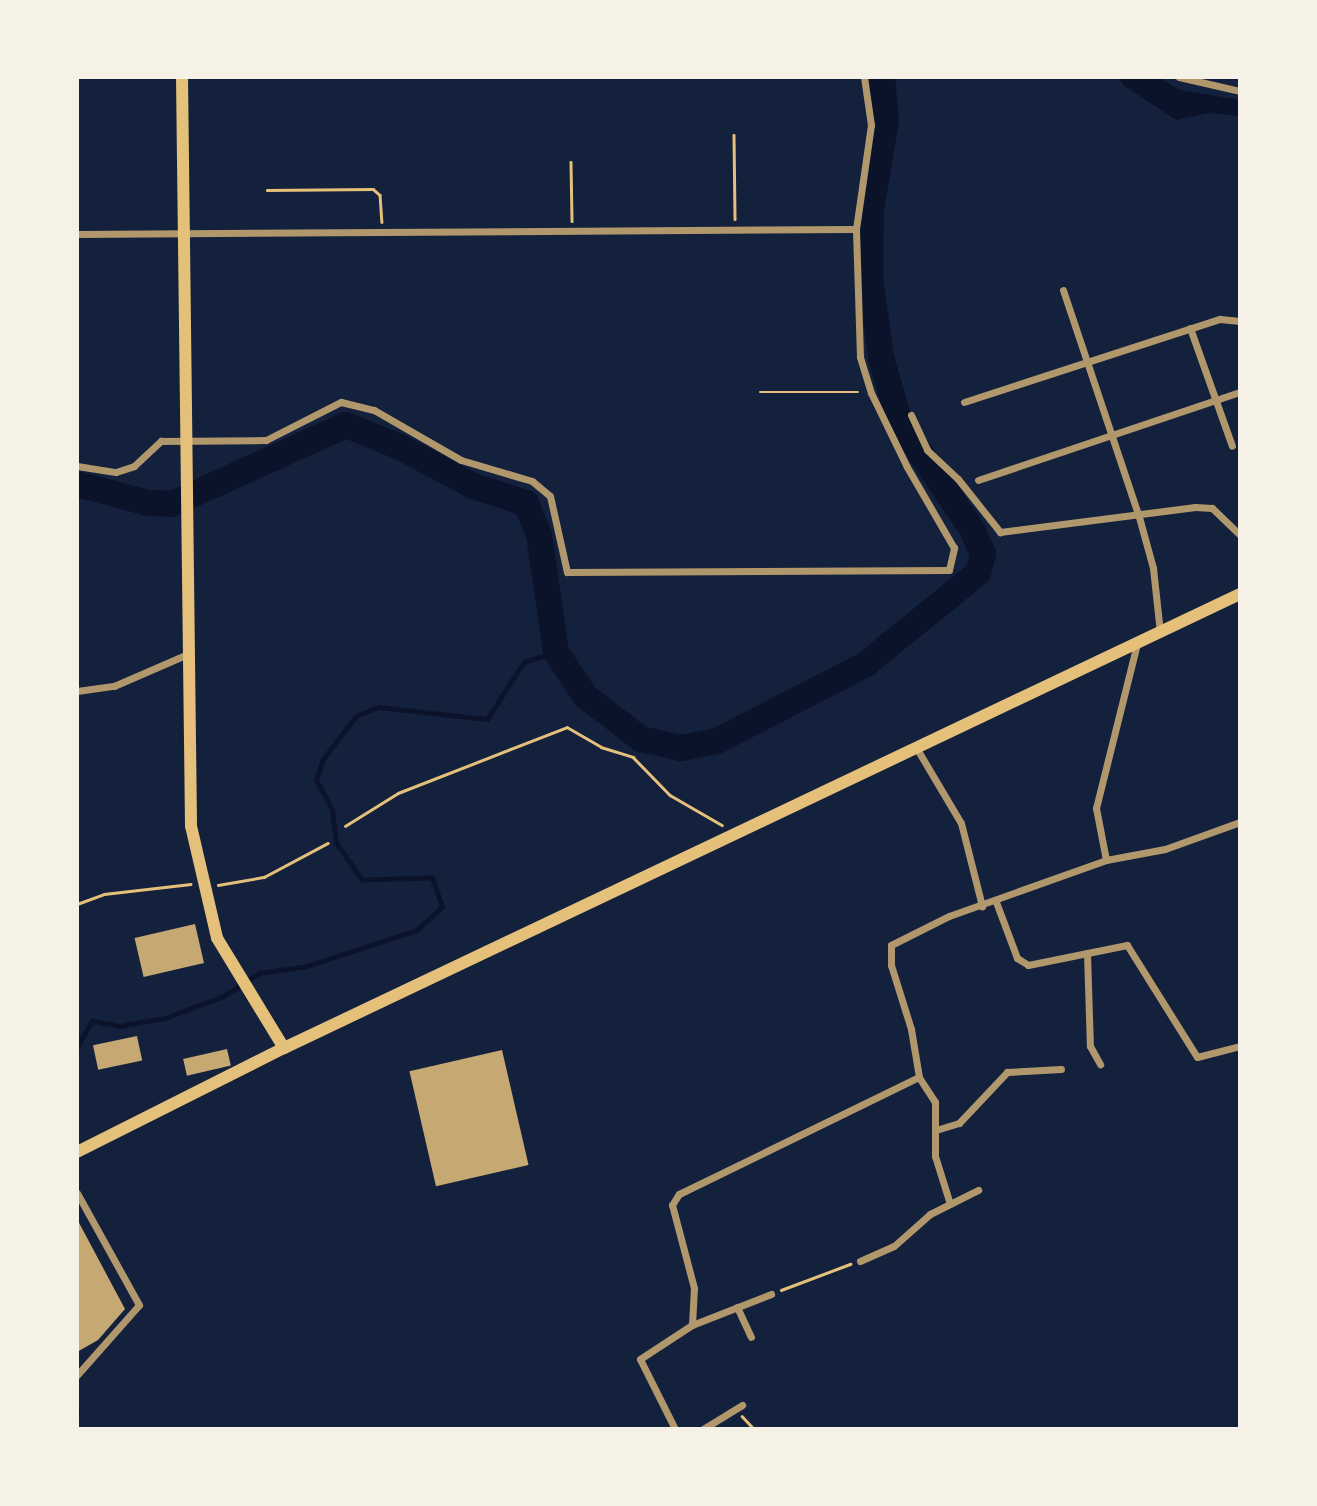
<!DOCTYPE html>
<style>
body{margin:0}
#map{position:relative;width:1317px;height:1506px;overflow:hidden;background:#14213d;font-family:"Work Sans",sans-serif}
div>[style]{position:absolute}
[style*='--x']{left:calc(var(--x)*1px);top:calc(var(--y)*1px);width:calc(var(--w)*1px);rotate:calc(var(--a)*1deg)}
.water>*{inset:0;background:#0b132b}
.stream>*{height:4.5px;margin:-2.25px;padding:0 2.25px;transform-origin:2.25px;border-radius:2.25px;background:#0b132b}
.river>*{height:26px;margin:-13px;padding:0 13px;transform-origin:13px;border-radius:13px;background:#0b132b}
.building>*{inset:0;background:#c6a872;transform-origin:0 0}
.path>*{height:2.5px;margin:-1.25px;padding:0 1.25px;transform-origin:1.25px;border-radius:1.25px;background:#e5c07b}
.minor>*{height:7px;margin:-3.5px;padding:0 3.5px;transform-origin:3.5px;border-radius:3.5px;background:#b1986c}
.secondary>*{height:12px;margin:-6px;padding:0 6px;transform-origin:6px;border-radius:6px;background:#e5c07b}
.primary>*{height:12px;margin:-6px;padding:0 6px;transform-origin:6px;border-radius:6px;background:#e5c07b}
span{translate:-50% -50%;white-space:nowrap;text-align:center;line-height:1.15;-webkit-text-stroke:7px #f6f1e7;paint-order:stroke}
.frame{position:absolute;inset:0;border:79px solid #f6f1e7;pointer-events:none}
</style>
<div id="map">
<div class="water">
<div style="clip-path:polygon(1119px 77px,1159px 77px,1179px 90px,1240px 100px,1240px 116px,1209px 113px,1176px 120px,1123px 85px)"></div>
</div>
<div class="stream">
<div style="--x:77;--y:1047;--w:30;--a:-60"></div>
<div style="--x:92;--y:1021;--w:28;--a:10"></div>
<div style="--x:120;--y:1026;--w:46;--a:-10.1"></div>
<div style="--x:165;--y:1018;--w:63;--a:-20.4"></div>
<div style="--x:224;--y:996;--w:42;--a:-33.3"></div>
<div style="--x:259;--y:973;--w:49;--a:-8.3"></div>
<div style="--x:307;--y:966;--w:116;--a:-18.1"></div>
<div style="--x:417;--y:930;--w:34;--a:-43"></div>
<div style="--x:442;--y:907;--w:31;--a:-109"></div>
<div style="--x:432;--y:878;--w:70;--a:178.4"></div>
<div style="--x:362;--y:880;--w:45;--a:-125.1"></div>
<div style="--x:336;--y:843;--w:33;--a:-97"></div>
<div style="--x:332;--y:810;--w:34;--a:-118"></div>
<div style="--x:316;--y:780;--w:22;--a:-72"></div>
<div style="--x:323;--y:759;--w:54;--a:-52.5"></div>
<div style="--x:356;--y:716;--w:24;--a:-22"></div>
<div style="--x:378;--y:707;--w:110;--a:6.3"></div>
<div style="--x:487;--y:719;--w:68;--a:-57"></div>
<div style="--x:524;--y:662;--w:34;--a:-17"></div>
<div style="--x:77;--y:1410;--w:1;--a:90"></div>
</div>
<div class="river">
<div style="--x:77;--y:484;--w:73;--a:15"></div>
<div style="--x:148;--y:503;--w:24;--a:2"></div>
<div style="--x:172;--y:504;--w:191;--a:-24.4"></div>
<div style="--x:346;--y:425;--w:58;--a:22.2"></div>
<div style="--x:400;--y:447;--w:83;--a:28.1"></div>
<div style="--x:473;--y:486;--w:56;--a:17.8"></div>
<div style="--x:526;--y:503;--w:35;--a:68"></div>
<div style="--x:539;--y:535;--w:118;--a:81.7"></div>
<div style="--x:556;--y:652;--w:53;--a:56.6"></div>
<div style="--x:585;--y:696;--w:71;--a:37.5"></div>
<div style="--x:641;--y:739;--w:41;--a:12.7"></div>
<div style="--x:681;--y:748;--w:37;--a:-11"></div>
<div style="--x:717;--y:741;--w:168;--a:-27.3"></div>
<div style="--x:866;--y:664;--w:144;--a:-39.1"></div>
<div style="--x:978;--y:573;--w:20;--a:-75"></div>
<div style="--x:983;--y:554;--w:27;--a:-114"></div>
<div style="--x:972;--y:529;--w:128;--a:-124.2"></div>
<div style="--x:900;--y:423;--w:69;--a:-106.1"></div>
<div style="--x:881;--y:357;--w:81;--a:-97.8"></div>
<div style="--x:870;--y:277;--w:67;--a:-89.1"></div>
<div style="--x:871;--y:210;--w:90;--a:-80.4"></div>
<div style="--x:886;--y:121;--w:44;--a:-95.2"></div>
</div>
<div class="building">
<div style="left:195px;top:924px;width:40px;height:62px;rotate:77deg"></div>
<div style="left:137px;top:1036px;width:25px;height:45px;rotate:78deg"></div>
<div style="left:227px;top:1049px;width:17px;height:45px;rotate:77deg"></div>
<div style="left:502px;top:1050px;width:118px;height:95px;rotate:77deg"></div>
<div style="clip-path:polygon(77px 1219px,125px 1309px,98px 1340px,77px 1352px)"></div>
</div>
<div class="path">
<div style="--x:734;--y:135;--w:84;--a:89.3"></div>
<div style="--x:571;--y:162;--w:59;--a:89"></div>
<div style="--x:267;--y:190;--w:106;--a:-0.5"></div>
<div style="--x:373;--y:189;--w:9;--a:41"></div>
<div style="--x:380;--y:195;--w:27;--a:86"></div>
<div style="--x:760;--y:392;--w:98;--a:0"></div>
<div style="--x:345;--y:826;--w:62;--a:-31.9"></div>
<div style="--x:398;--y:793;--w:181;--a:-21.3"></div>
<div style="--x:567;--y:727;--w:39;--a:30"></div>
<div style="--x:601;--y:747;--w:34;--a:17"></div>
<div style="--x:633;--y:757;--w:53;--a:45.8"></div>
<div style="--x:670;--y:795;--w:60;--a:30"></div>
<div style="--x:218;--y:885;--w:47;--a:-9.9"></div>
<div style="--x:264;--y:877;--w:72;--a:-28"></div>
<div style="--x:77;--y:904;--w:29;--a:-20"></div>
<div style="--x:104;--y:894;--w:87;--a:-6.6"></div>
<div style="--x:781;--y:1290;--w:74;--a:-20.6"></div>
<div style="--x:742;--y:1416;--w:18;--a:47"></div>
</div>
<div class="minor">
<div style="--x:1179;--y:77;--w:63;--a:12.9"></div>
<div style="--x:77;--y:234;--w:779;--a:-0.37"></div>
<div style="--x:1063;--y:290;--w:239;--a:71.5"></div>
<div style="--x:1139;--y:517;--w:53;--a:74.6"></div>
<div style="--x:1153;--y:568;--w:64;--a:83.8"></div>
<div style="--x:1190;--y:328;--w:125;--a:70.4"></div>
<div style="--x:964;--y:402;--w:269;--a:-18"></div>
<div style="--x:1220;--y:319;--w:20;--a:6"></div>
<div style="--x:911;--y:415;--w:38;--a:65"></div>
<div style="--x:927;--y:450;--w:42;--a:43.1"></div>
<div style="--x:958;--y:479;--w:68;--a:51.6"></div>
<div style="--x:1000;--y:532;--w:197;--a:-7.3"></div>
<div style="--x:1195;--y:507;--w:17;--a:3"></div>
<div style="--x:1212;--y:508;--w:39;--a:44"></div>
<div style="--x:77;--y:466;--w:39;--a:9"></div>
<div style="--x:116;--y:472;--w:19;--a:-18"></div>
<div style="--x:134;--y:466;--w:37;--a:-43"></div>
<div style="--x:161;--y:441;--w:105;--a:-0.5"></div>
<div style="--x:266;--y:440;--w:84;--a:-26.9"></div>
<div style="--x:341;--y:402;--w:34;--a:14"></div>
<div style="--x:374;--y:410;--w:100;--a:29.9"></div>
<div style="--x:461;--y:460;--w:74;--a:16.5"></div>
<div style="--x:532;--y:481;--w:23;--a:40"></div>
<div style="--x:550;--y:496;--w:78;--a:77.4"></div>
<div style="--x:567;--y:572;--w:382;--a:-0.3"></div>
<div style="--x:949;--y:570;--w:23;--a:-77"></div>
<div style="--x:954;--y:548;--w:94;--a:-120.1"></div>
<div style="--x:907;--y:467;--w:82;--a:-115.9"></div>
<div style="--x:871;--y:393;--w:38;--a:-107"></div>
<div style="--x:860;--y:357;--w:128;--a:-91.8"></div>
<div style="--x:856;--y:229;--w:105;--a:-81.8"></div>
<div style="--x:871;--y:125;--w:49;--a:-98.3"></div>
<div style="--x:978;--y:480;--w:276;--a:-18.6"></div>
<div style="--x:77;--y:691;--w:37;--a:-8"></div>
<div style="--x:114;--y:686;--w:81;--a:-23.4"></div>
<div style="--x:917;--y:749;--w:86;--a:59.3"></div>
<div style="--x:961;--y:823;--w:86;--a:75.8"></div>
<div style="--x:1106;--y:860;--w:53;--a:-100.9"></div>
<div style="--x:1096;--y:808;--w:170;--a:-76"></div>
<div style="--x:996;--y:902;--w:60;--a:69.4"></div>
<div style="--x:1017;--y:958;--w:13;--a:32"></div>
<div style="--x:1028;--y:965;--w:101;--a:-11.4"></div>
<div style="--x:1127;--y:945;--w:132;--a:58"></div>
<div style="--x:1197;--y:1057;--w:44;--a:-14.3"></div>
<div style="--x:1087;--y:953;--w:93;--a:88.2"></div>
<div style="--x:1090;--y:1046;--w:21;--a:61"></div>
<div style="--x:936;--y:1130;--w:24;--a:-17"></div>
<div style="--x:959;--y:1123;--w:70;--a:-46.7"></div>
<div style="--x:1007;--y:1072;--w:54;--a:-3.2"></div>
<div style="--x:77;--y:1193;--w:128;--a:61"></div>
<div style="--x:139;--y:1305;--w:94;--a:131.5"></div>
<div style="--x:950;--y:1204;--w:50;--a:-107.4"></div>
<div style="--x:935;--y:1156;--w:54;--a:-90"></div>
<div style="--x:935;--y:1102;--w:30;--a:-123"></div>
<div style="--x:919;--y:1077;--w:49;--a:-99.5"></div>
<div style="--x:911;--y:1029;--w:67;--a:-107.4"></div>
<div style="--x:891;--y:965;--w:20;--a:-90"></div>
<div style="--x:891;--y:945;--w:65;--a:-26.6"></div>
<div style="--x:949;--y:916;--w:167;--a:-19.6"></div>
<div style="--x:1106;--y:860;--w:60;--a:-10.6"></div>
<div style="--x:1165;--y:849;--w:80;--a:-19.8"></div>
<div style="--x:860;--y:1261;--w:37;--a:-24"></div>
<div style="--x:894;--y:1246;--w:48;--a:-41.6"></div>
<div style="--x:930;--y:1214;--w:54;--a:-26.6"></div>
<div style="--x:737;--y:1307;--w:33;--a:65"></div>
<div style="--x:692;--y:1325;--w:85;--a:-21.4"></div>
<div style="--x:675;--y:1429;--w:78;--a:-116.6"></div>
<div style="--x:640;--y:1359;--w:62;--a:-33.2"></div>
<div style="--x:692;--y:1325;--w:37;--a:-87"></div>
<div style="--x:694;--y:1288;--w:86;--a:-104.8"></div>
<div style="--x:672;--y:1205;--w:13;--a:-58"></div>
<div style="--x:679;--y:1194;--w:267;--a:-26"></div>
<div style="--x:703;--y:1429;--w:46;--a:-31.6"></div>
</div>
<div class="secondary">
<div style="--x:182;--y:77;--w:749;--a:89.31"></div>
<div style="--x:191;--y:826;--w:115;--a:76.9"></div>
<div style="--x:217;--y:938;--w:129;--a:58.7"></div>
</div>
<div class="primary">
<div style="--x:77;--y:1152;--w:232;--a:-26.7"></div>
<div style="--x:284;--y:1048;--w:1058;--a:-25.4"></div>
</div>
<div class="frame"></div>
</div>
